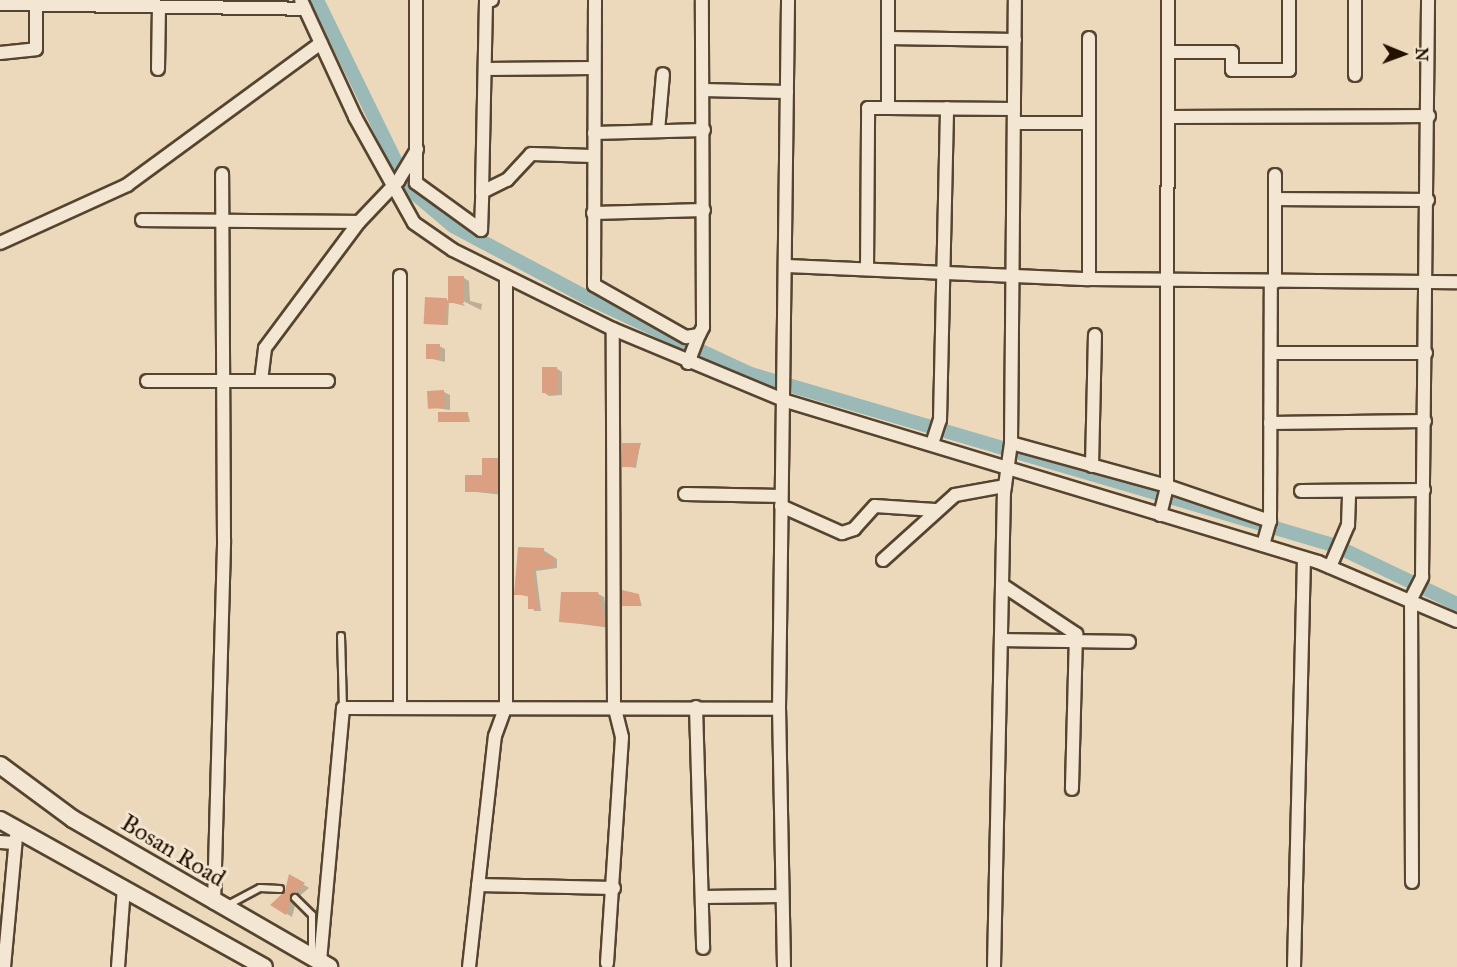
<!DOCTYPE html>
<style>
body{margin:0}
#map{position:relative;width:1457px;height:967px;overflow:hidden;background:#ecd9bc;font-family:"IM FELL Great Primer",serif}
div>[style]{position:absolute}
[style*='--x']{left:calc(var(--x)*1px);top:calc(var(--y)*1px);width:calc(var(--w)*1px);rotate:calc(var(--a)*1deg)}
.shadow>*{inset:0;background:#0003}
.canal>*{height:14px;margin:-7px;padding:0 7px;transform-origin:7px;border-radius:7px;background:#9ab9b7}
.building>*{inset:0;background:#db9f81;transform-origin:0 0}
.roads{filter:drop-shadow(2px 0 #55442f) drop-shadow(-2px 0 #55442f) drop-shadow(0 2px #55442f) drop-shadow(0 -2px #55442f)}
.lane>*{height:6px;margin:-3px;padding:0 3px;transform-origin:3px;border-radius:3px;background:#f3e6d3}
.street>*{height:12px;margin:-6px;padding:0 6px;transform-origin:6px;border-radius:6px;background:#f3e6d3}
.secondary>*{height:16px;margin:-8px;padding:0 8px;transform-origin:8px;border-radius:8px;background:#f3e6d3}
span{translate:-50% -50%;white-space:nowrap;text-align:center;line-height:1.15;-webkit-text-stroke:6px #f3e6d3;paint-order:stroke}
.street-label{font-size:24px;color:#231200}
.north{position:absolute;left:1373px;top:24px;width:60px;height:60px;-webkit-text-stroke:4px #f3e6d3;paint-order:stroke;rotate:91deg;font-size:16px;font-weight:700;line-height:24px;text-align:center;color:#231200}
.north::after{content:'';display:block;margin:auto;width:21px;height:27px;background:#231200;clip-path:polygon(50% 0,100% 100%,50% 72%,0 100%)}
</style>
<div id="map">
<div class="shadow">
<div style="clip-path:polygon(464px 278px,469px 281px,470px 301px,482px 304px,481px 310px,459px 299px,465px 306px,449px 302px,448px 325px,427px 323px,446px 299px,450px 302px)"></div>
<div style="clip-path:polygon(439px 346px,445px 349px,445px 362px,428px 358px)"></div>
<div style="clip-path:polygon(556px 368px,562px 372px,562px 395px,549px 396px,543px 392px)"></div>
<div style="clip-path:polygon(444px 392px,450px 395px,450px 410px,429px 407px)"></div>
<div style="clip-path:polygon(468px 414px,470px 422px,439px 421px)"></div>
<div style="clip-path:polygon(640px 445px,636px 468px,623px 466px)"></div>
<div style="clip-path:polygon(497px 459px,503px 463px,503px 495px,467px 491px)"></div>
<div style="clip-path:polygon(543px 550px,557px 559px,557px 568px,536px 571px,541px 611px,534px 611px,530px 597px,516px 594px)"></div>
<div style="clip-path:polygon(598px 594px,604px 597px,610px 628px,560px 621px)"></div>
<div style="clip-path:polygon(639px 596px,642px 606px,623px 605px)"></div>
<div style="clip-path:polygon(290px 876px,309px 888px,297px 898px,292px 917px,272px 905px,286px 892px)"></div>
</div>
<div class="canal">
<div style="--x:317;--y:0;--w:210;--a:64"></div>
<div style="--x:409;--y:189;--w:57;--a:40.1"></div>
<div style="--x:453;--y:226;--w:155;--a:28.1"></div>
<div style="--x:590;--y:299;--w:178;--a:25"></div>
<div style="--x:751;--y:374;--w:610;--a:16.38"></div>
<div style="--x:1336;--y:546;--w:134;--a:25.6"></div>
</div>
<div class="building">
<div style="left:448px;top:276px;width:16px;height:27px"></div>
<div style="left:425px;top:297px;width:22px;height:27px;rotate:3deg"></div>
<div style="left:426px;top:344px;width:14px;height:15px"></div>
<div style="left:542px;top:367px;width:15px;height:26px"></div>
<div style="left:444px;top:390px;width:18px;height:17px;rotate:87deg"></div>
<div style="left:438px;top:412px;width:30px;height:10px"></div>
<div style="clip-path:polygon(622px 443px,641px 443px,634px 467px,622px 467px)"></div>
<div style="clip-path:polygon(482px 458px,498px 458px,498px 492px,465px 492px,465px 475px,482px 475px)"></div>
<div style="clip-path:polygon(518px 547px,544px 548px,544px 555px,553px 556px,553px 566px,533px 569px,538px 609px,528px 609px,528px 595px,514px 595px)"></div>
<div style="clip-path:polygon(622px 590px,639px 594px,640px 606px,622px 606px)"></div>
<div style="clip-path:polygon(561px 592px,598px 592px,606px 626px,559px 622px)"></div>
<div style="clip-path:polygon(289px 874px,305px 883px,291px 895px,286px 915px,270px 905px,285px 891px)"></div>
</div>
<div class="roads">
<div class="lane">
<div style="--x:341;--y:636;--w:72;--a:88.4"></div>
<div style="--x:295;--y:898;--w:24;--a:45"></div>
<div style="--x:312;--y:915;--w:39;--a:90"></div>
<div style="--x:226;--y:906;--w:38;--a:-28"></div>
<div style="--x:260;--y:888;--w:20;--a:3"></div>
</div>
<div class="street">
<div style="--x:301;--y:0;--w:129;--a:65.2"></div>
<div style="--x:355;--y:117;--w:121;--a:60.9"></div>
<div style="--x:414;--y:223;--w:47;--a:34.7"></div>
<div style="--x:453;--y:250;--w:178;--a:26.3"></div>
<div style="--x:613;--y:329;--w:187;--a:22.6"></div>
<div style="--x:786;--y:401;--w:556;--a:16.84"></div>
<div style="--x:1318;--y:562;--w:151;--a:23"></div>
<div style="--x:416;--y:0;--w:183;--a:90"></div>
<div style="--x:416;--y:183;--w:80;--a:35.9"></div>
<div style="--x:595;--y:0;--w:285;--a:90.2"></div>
<div style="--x:594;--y:285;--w:106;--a:29.5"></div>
<div style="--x:686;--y:337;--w:13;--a:-9"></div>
<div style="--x:699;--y:335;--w:9;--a:-63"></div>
<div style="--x:703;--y:327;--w:327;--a:-90.2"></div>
<div style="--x:1355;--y:0;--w:75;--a:90"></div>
<div style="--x:0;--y:4;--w:305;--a:0.9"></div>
<div style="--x:888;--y:38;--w:127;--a:0.9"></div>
<div style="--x:1169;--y:52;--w:63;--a:0"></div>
<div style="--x:1232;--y:52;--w:18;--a:90"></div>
<div style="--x:1232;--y:70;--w:57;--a:0"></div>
<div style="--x:1289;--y:70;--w:70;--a:-90"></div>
<div style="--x:0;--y:53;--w:36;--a:-6"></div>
<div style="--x:36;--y:49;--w:44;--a:-90"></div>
<div style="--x:158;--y:69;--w:61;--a:-89.1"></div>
<div style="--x:485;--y:69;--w:109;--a:-0.5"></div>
<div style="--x:703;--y:90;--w:84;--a:1.4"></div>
<div style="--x:888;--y:108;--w:126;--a:0.5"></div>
<div style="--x:1168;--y:117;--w:261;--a:-0.2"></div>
<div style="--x:1014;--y:123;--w:75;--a:0"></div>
<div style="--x:658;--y:131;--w:57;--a:-85"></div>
<div style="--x:594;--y:133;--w:110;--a:-1.6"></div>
<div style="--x:482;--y:192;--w:191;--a:-88.8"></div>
<div style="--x:486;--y:1;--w:6;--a:-9"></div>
<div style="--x:1275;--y:199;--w:153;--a:0.4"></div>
<div style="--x:593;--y:213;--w:111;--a:-1.5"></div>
<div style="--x:142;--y:220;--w:217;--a:0.5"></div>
<div style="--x:481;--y:230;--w:38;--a:-88"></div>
<div style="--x:482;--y:192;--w:28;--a:-26"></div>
<div style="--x:507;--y:180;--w:35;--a:-47"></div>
<div style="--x:531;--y:154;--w:62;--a:1.8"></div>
<div style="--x:0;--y:243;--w:140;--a:-24.5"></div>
<div style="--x:127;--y:185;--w:240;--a:-36.2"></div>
<div style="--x:787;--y:266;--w:302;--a:2.5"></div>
<div style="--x:1089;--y:279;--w:368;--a:0.5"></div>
<div style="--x:867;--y:269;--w:161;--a:-89.6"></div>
<div style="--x:868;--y:108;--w:20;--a:0"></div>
<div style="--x:888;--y:108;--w:108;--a:-90"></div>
<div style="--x:400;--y:276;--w:430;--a:90"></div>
<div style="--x:1089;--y:279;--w:241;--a:-90"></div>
<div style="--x:1275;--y:282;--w:107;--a:-90"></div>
<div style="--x:1271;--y:353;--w:155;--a:0"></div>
<div style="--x:688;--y:363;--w:30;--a:-69"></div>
<div style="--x:147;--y:381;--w:181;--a:0"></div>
<div style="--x:261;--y:381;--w:33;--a:-83"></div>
<div style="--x:265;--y:348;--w:157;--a:-53.3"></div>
<div style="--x:359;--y:222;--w:57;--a:-46.4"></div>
<div style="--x:398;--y:181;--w:37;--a:-59"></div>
<div style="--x:1270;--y:423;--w:155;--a:-0.7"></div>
<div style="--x:1011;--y:443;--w:162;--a:15.4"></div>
<div style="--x:1167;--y:486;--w:109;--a:18.8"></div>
<div style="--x:932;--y:444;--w:25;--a:-72"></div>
<div style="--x:940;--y:420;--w:312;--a:-88.7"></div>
<div style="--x:1092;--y:466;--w:131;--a:-88.7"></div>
<div style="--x:1301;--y:491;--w:123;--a:-0.5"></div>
<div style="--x:685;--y:494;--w:96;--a:1.2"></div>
<div style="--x:781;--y:506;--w:67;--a:23.9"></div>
<div style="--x:842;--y:533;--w:13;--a:-18"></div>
<div style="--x:854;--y:529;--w:31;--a:-48"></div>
<div style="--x:875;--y:506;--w:60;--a:3.8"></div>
<div style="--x:1160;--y:515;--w:30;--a:-76"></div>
<div style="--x:1167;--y:486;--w:486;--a:-89.9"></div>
<div style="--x:1263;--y:545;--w:25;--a:-74"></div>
<div style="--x:1270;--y:521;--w:239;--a:-89.8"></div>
<div style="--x:883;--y:560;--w:97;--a:-42.1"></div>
<div style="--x:955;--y:495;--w:51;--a:-10.2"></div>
<div style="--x:1330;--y:567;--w:46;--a:-66.8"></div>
<div style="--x:1348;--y:525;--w:34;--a:-88"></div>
<div style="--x:1004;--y:586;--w:87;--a:33.7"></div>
<div style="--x:1076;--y:634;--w:155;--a:91.5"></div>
<div style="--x:1004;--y:640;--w:125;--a:0.9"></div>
<div style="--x:696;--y:707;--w:241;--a:88.3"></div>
<div style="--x:0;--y:842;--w:15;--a:4"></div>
<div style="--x:1412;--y:882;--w:283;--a:-90.2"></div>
<div style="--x:1411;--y:599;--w:25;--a:-63"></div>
<div style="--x:1422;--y:577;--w:577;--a:-89.4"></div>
<div style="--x:478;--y:885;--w:136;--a:1.3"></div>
<div style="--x:702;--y:897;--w:80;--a:-0.7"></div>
<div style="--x:214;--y:903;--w:363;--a:-88.4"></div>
<div style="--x:224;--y:540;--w:366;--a:-90.3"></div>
<div style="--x:320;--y:961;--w:254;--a:-84.8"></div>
<div style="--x:343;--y:708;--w:436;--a:0.1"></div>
<div style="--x:607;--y:963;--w:226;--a:-86.2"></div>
<div style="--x:622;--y:737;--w:32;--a:-104"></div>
<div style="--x:614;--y:706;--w:377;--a:-90.2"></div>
<div style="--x:4;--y:967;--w:140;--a:-84.7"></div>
<div style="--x:118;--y:967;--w:80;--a:-85.7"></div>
<div style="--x:469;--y:967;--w:232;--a:-83.6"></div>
<div style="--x:495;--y:736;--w:32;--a:-70"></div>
<div style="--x:506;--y:706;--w:428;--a:-90"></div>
<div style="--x:784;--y:967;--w:258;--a:-91.1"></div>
<div style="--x:779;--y:709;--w:709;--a:-89.27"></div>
<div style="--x:994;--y:967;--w:474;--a:-88.8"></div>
<div style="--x:1004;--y:493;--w:50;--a:-82"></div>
<div style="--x:1011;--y:443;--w:443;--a:-89.5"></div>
<div style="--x:1294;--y:967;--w:409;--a:-88.6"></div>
</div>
<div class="secondary">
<div style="--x:0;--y:765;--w:91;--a:36.5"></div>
<div style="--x:73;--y:819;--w:296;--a:30"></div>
<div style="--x:0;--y:820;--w:302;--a:29.1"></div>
</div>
</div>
<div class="street-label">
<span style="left:173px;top:851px;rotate:31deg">Bosan Road</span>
</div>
<div class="north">N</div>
</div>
